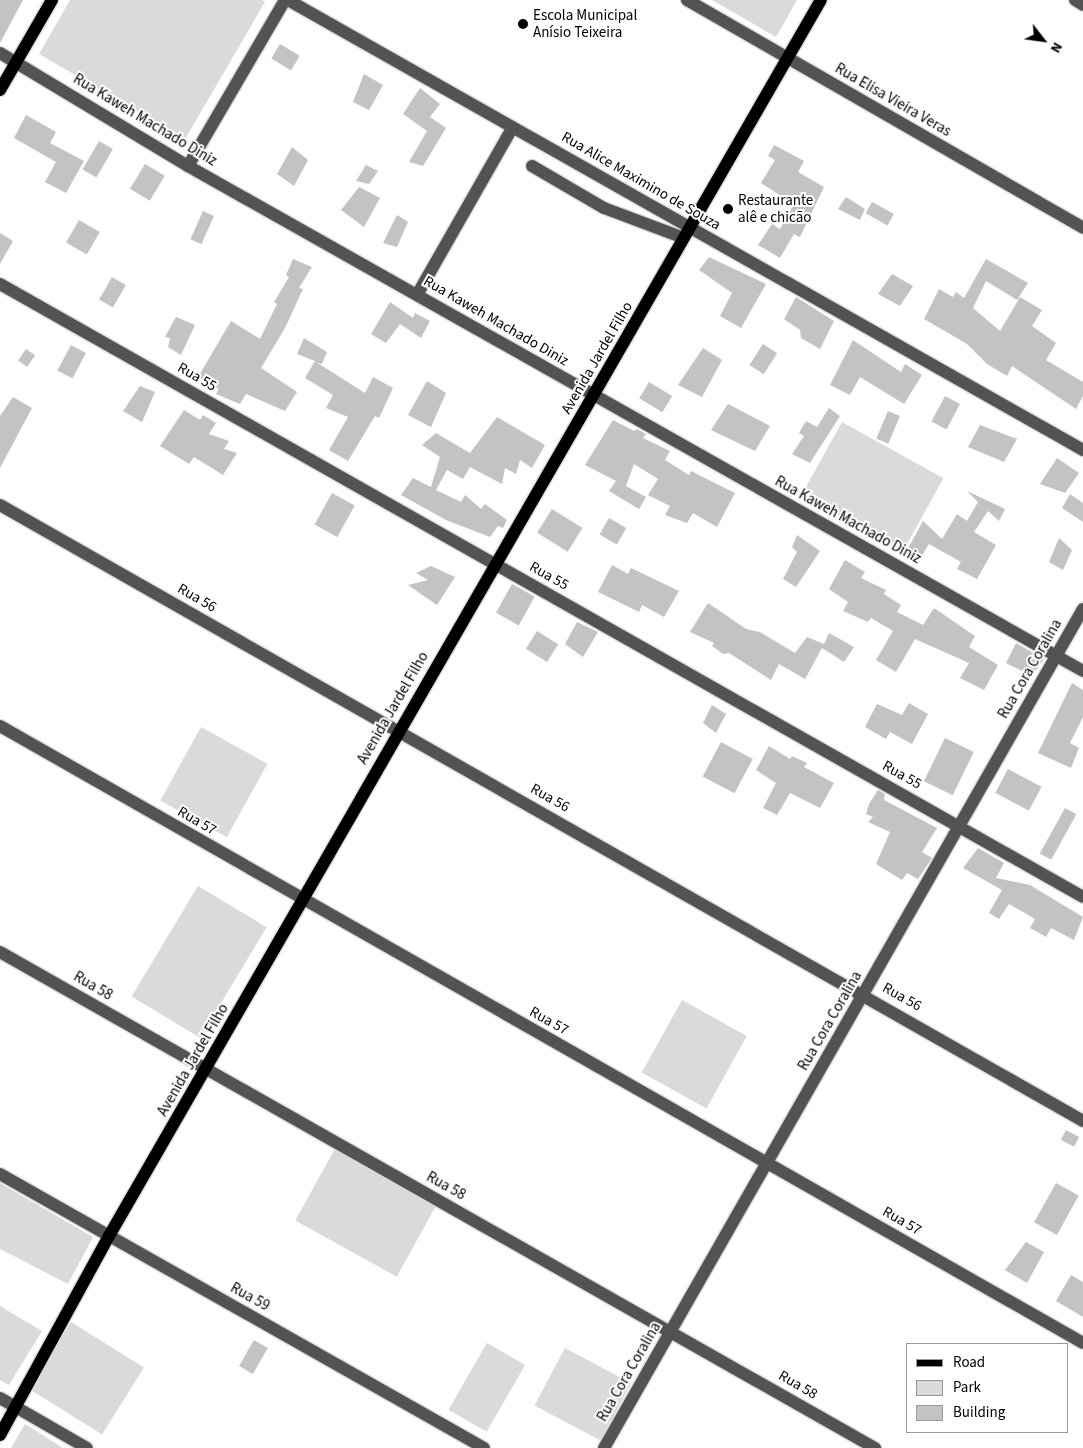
<!DOCTYPE html>
<meta charset="utf-8">
<style>
body{margin:0}
#map{position:relative;width:1083px;height:1448px;overflow:hidden;background:#fff;font-family:"Source Sans 3",sans-serif}
div>[style]{position:absolute}
[style*='--x']{left:calc(var(--x)*1px);top:calc(var(--y)*1px);width:calc(var(--w)*1px);rotate:calc(var(--a)*1deg)}
.green>*{inset:0;background:#dadada;transform-origin:0 0}
.building>*{inset:0;background:#c3c3c3;transform-origin:0 0}
.roads{filter:drop-shadow(1px 0 #dbdbdb) drop-shadow(-1px 0 #dbdbdb) drop-shadow(0 1px #dbdbdb) drop-shadow(0 -1px #dbdbdb)}
.minor>*{height:12px;margin:-6px;padding:0 6px;transform-origin:6px;border-radius:6px;background:#535353}
.major>*{height:12px;margin:-6px;padding:0 6px;transform-origin:6px;border-radius:6px;background:#000}
.dots>*{width:14px;height:14px;translate:-50% -50%;box-sizing:border-box;border:2px solid #fff;border-radius:50%}
span{translate:-50% -50%;white-space:nowrap;text-align:center;line-height:1.15;-webkit-text-stroke:4px #fff;paint-order:stroke}
.poi-label{font-size:15px;color:#000}
.left{translate:0 -50%;text-align:left}
.street-label{font-size:15px;color:#000}
.legend{position:absolute;left:906px;top:1343px;width:162px;height:90px;box-sizing:border-box;background:#fff;border:1px solid #999;margin:0;padding:6px 9px;list-style:none;font-size:15px;color:#000}
.legend li{display:flex;align-items:center;gap:10px;height:25px}
.legend b{width:25px;border:1px solid #999}
.north{position:absolute;left:1018px;top:15px;width:50px;height:50px;-webkit-text-stroke:4px #fff;paint-order:stroke;rotate:120deg;font-size:14px;font-weight:700;line-height:20px;text-align:center;color:#000}
.north::after{content:'';display:block;margin:auto;width:18px;height:22px;background:#000;clip-path:polygon(50% 0,100% 100%,50% 72%,0 100%)}
</style>
<div id="map">
<div class="green">
<div style="clip-path:polygon(70px 0,262px 0,265px 2px,185px 139px,39px 54px)"></div>
<div style="clip-path:polygon(712px 0,797px 0,776px 37px)"></div>
<div style="left:842px;top:422px;width:116px;height:84px;rotate:29deg"></div>
<div style="left:201px;top:727px;width:76px;height:84px;rotate:29deg"></div>
<div style="left:198px;top:886px;width:80px;height:129px;rotate:31deg"></div>
<div style="left:682px;top:1000px;width:74px;height:83px;rotate:29deg"></div>
<div style="left:336px;top:1147px;width:116px;height:84px;rotate:29deg"></div>
<div style="clip-path:polygon(0 1183px,93px 1237px,68px 1284px,0 1249px)"></div>
<div style="clip-path:polygon(0 1306px,42px 1331px,9px 1385px,0 1380px)"></div>
<div style="left:71px;top:1322px;width:86px;height:79px;rotate:32deg"></div>
<div style="left:487px;top:1343px;width:44px;height:77px;rotate:30deg"></div>
<div style="left:565px;top:1348px;width:75px;height:65px;rotate:28deg"></div>
<div style="clip-path:polygon(25px 1424px,63px 1448px,11px 1448px)"></div>
</div>
<div class="building">
<div style="clip-path:polygon(0 0,23px 0,0 43px)"></div>
<div style="left:280px;top:44px;width:23px;height:17px;rotate:31deg"></div>
<div style="clip-path:polygon(364px 74px,383px 85px,369px 110px,353px 102px)"></div>
<div style="clip-path:polygon(420px 88px,440px 104px,430px 117px,446px 128px,423px 166px,409px 162px,427px 131px,403px 114px)"></div>
<div style="clip-path:polygon(26px 115px,56px 132px,50px 143px,84px 161px,66px 193px,45px 182px,56px 162px,14px 138px)"></div>
<div style="left:99px;top:141px;width:16px;height:33px;rotate:30deg"></div>
<div style="clip-path:polygon(774px 145px,804px 161px,798px 172px,824px 187px,800px 237px,794px 234px,780px 258px,758px 245px,772px 224px,780px 229px,794px 204px,761px 183px,775px 160px,768px 156px)"></div>
<div style="clip-path:polygon(292px 147px,308px 160px,294px 186px,277px 174px)"></div>
<div style="left:145px;top:164px;width:23px;height:29px;rotate:31deg"></div>
<div style="clip-path:polygon(366px 165px,378px 171px,369px 184px,356px 181px)"></div>
<div style="clip-path:polygon(359px 187px,380px 198px,364px 227px,341px 210px)"></div>
<div style="clip-path:polygon(846px 197px,865px 209px,860px 220px,838px 209px)"></div>
<div style="left:872px;top:202px;width:25px;height:13px;rotate:29deg"></div>
<div style="left:203px;top:211px;width:12px;height:31px;rotate:24deg"></div>
<div style="clip-path:polygon(397px 215px,408px 222px,397px 247px,383px 243px)"></div>
<div style="left:79px;top:220px;width:24px;height:26px;rotate:30deg"></div>
<div style="clip-path:polygon(0 233px,13px 241px,0 264px)"></div>
<div style="clip-path:polygon(709px 257px,766px 284px,741px 328px,720px 316px,732px 293px,699px 270px)"></div>
<div style="clip-path:polygon(293px 259px,312px 267px,299px 288px,303px 289px,285px 328px,261px 368px,297px 392px,285px 411px,246px 394px,240px 404px,216px 394px,219px 389px,198px 377px,231px 321px,260px 339px,277px 304px,274px 302px,289px 277px,286px 275px)"></div>
<div style="clip-path:polygon(986px 259px,1028px 283px,1017px 300px,986px 281px,973px 308px,1000px 331px,1020px 297px,1042px 310px,1032px 326px,1056px 343px,1046px 360px,1083px 382px,1083px 396px,1076px 409px,1012px 366px,1007px 376px,987px 364px,967px 344px,924px 319px,939px 289px,953px 297px,956px 292px,964px 298px)"></div>
<div style="clip-path:polygon(892px 274px,913px 286px,900px 306px,878px 294px)"></div>
<div style="left:112px;top:277px;width:16px;height:26px;rotate:30deg"></div>
<div style="clip-path:polygon(796px 297px,834px 321px,820px 349px,801px 338px,800px 330px,784px 319px)"></div>
<div style="clip-path:polygon(390px 302px,413px 318px,415px 313px,430px 321px,421px 338px,400px 324px,386px 343px,371px 334px)"></div>
<div style="clip-path:polygon(176px 317px,195px 325px,181px 355px,168px 347px,170px 338px,165px 337px)"></div>
<div style="clip-path:polygon(304px 338px,327px 352px,322px 364px,316px 362px,365px 393px,373px 377px,393px 388px,379px 418px,375px 416px,348px 461px,329px 450px,348px 417px,326px 408px,333px 395px,305px 378px,315px 361px,297px 354px)"></div>
<div style="clip-path:polygon(853px 340px,901px 372px,905px 364px,922px 375px,904px 404px,860px 377px,850px 395px,830px 385px)"></div>
<div style="left:763px;top:344px;width:17px;height:25px;rotate:33deg"></div>
<div style="left:71px;top:345px;width:17px;height:29px;rotate:28deg"></div>
<div style="clip-path:polygon(703px 348px,722px 360px,702px 397px,678px 385px)"></div>
<div style="left:26px;top:349px;width:11px;height:14px;rotate:34deg"></div>
<div style="clip-path:polygon(427px 381px,446px 393px,431px 427px,408px 415px)"></div>
<div style="left:649px;top:382px;width:27px;height:19px;rotate:31deg"></div>
<div style="clip-path:polygon(140px 386px,155px 392px,142px 422px,123px 411px)"></div>
<div style="left:945px;top:396px;width:17px;height:29px;rotate:28deg"></div>
<div style="clip-path:polygon(13px 397px,32px 408px,0 468px,0 416px)"></div>
<div style="clip-path:polygon(728px 404px,770px 426px,755px 451px,711px 430px)"></div>
<div style="clip-path:polygon(829px 408px,840px 416px,810px 463px,792px 454px,804px 436px,799px 433px,806px 421px,817px 427px)"></div>
<div style="clip-path:polygon(184px 410px,200px 420px,203px 415px,216px 423px,209px 434px,229px 441px,224px 449px,237px 453px,223px 475px,194px 457px,189px 464px,160px 446px)"></div>
<div style="left:888px;top:411px;width:13px;height:30px;rotate:23deg"></div>
<div style="clip-path:polygon(497px 417px,545px 445px,532px 468px,520px 460px,516px 474px,505px 468px,502px 484px,470px 467px,463px 479px,447px 470px,436px 490px,461px 502px,465px 495px,481px 509px,485px 504px,507px 520px,503px 528px,498px 526px,490px 537px,446px 520px,401px 495px,413px 478px,431px 487px,440px 457px,422px 445px,436px 433px,470px 453px)"></div>
<div style="clip-path:polygon(613px 420px,634px 431px,637px 429px,646px 434px,643px 438px,670px 451px,665px 460px,689px 475px,691px 471px,735px 493px,717px 527px,693px 513px,687px 523px,665px 515px,670px 506px,648px 495px,658px 479px,634px 464px,626px 486px,646px 497px,639px 509px,609px 491px,616px 481px,585px 465px)"></div>
<div style="clip-path:polygon(980px 425px,1017px 439px,1004px 462px,968px 447px)"></div>
<div style="clip-path:polygon(1057px 458px,1079px 473px,1065px 493px,1040px 484px)"></div>
<div style="clip-path:polygon(967px 491px,1005px 509px,999px 521px,988px 511px,974px 532px,996px 545px,977px 579px,957px 569px,961px 562px,929px 544px,918px 562px,905px 554px,923px 521px,942px 539px,957px 514px,967px 521px,978px 502px)"></div>
<div style="left:332px;top:493px;width:26px;height:36px;rotate:29deg"></div>
<div style="clip-path:polygon(1070px 494px,1083px 503px,1083px 522px,1062px 508px)"></div>
<div style="left:552px;top:509px;width:36px;height:28px;rotate:32deg"></div>
<div style="left:609px;top:518px;width:20px;height:19px;rotate:30deg"></div>
<div style="clip-path:polygon(797px 535px,820px 551px,796px 587px,783px 579px,797px 552px,792px 547px)"></div>
<div style="clip-path:polygon(1059px 538px,1072px 550px,1063px 570px,1049px 562px)"></div>
<div style="clip-path:polygon(845px 560px,865px 572px,861px 578px,886px 590px,884px 594px,901px 605px,897px 612px,923px 625px,934px 608px,975px 636px,969px 647px,998px 665px,984px 690px,960px 678px,969px 663px,915px 639px,896px 672px,876px 660px,893px 631px,871px 618px,868px 622px,843px 611px,848px 602px,829px 589px)"></div>
<div style="clip-path:polygon(612px 565px,628px 574px,631px 568px,679px 591px,664px 617px,642px 605px,639px 612px,598px 592px)"></div>
<div style="clip-path:polygon(431px 566px,455px 577px,437px 605px,408px 585px,428px 580px,416px 573px)"></div>
<div style="left:512px;top:584px;width:26px;height:33px;rotate:29deg"></div>
<div style="clip-path:polygon(708px 603px,746px 629px,760px 632px,795px 653px,807px 637px,824px 644px,829px 633px,854px 647px,844px 662px,822px 648px,805px 679px,779px 664px,771px 680px,729px 653px,723px 654px,712px 646px,714px 643px,690px 632px)"></div>
<div style="clip-path:polygon(577px 622px,598px 632px,583px 657px,565px 644px)"></div>
<div style="left:537px;top:631px;width:25px;height:21px;rotate:32deg"></div>
<div style="clip-path:polygon(1016px 643px,1044px 659px,1032px 676px,1006px 663px)"></div>
<div style="clip-path:polygon(1072px 683px,1083px 690px,1083px 717px,1070px 743px,1079px 748px,1071px 768px,1038px 753px)"></div>
<div style="clip-path:polygon(909px 703px,928px 714px,912px 744px,890px 732px,886px 739px,865px 727px,877px 704px,902px 715px)"></div>
<div style="clip-path:polygon(712px 705px,726px 714px,716px 733px,703px 723px)"></div>
<div style="left:945px;top:738px;width:32px;height:48px;rotate:26deg"></div>
<div style="left:721px;top:742px;width:36px;height:39px;rotate:28deg"></div>
<div style="clip-path:polygon(769px 746px,790px 759px,792px 756px,807px 763px,804px 767px,834px 783px,820px 808px,790px 793px,777px 815px,763px 808px,776px 783px,756px 770px)"></div>
<div style="left:1008px;top:769px;width:38px;height:27px;rotate:28deg"></div>
<div style="clip-path:polygon(878px 790px,885px 794px,884px 800px,937px 828px,922px 852px,932px 858px,918px 879px,907px 873px,902px 880px,876px 864px,890px 832px,868px 822px,873px 817px,866px 814px,869px 804px)"></div>
<div style="left:1065px;top:808px;width:13px;height:52px;rotate:29deg"></div>
<div style="clip-path:polygon(978px 848px,1004px 863px,996px 878px,1030px 885px,1083px 917px,1074px 940px,1051px 928px,1046px 937px,1030px 928px,1035px 919px,1009px 904px,999px 919px,989px 913px,1002px 890px,963px 868px)"></div>
<div style="left:1066px;top:1130px;width:15px;height:11px;rotate:28deg"></div>
<div style="left:1056px;top:1183px;width:26px;height:45px;rotate:29deg"></div>
<div style="clip-path:polygon(1026px 1242px,1044px 1252px,1027px 1283px,1005px 1270px)"></div>
<div style="clip-path:polygon(1071px 1275px,1083px 1282px,1083px 1317px,1056px 1301px)"></div>
<div style="left:254px;top:1340px;width:16px;height:30px;rotate:30deg"></div>
</div>
<div class="roads">
<div class="minor">
<div style="--x:288;--y:0;--w:914;--a:29.51"></div>
<div style="--x:687;--y:0;--w:457;--a:29.9"></div>
<div style="--x:1075;--y:0;--w:9;--a:32"></div>
<div style="--x:0;--y:53;--w:219;--a:31"></div>
<div style="--x:188;--y:166;--w:1028;--a:29.43"></div>
<div style="--x:188;--y:166;--w:192;--a:-59.7"></div>
<div style="--x:532;--y:166;--w:83;--a:30.3"></div>
<div style="--x:604;--y:208;--w:85;--a:20.6"></div>
<div style="--x:0;--y:284;--w:1244;--a:29.51"></div>
<div style="--x:417;--y:295;--w:193;--a:-60.3"></div>
<div style="--x:0;--y:505;--w:1246;--a:29.63"></div>
<div style="--x:0;--y:726;--w:1246;--a:29.67"></div>
<div style="--x:0;--y:952;--w:1006;--a:29.55"></div>
<div style="--x:0;--y:1174;--w:556;--a:29.51"></div>
<div style="--x:0;--y:1398;--w:100;--a:29.9"></div>
<div style="--x:604;--y:1448;--w:966;--a:-60.28"></div>
</div>
<div class="major">
<div style="--x:0;--y:90;--w:104;--a:-60"></div>
<div style="--x:0;--y:1435;--w:227;--a:-61.3"></div>
<div style="--x:109;--y:1236;--w:1426;--a:-60.06"></div>
</div>
</div>
<div class="dots">
<div style="left:523px;top:24px;background:#000"></div>
<div style="left:728px;top:209px;background:#000"></div>
</div>
<div class="poi-label">
<span class="left" style="left:533px;top:24px">Escola Municipal<br>Anísio Teixeira</span>
<span class="left" style="left:738px;top:209px">Restaurante<br>alê e chicão</span>
</div>
<div class="street-label">
<span style="left:893px;top:100px;rotate:30deg">Rua Elisa Vieira Veras</span>
<span style="left:145px;top:120px;rotate:31deg">Rua Kaweh Machado Diniz</span>
<span style="left:641px;top:181px;rotate:30deg">Rua Alice Maximino de Souza</span>
<span style="left:496px;top:321px;rotate:30deg">Rua Kaweh Machado Diniz</span>
<span style="left:597px;top:358px;rotate:-60deg">Avenida Jardel Filho</span>
<span style="left:197px;top:377px;rotate:30deg">Rua 55</span>
<span style="left:848px;top:520px;rotate:29deg">Rua Kaweh Machado Diniz</span>
<span style="left:549px;top:576px;rotate:29deg">Rua 55</span>
<span style="left:197px;top:598px;rotate:30deg">Rua 56</span>
<span style="left:1030px;top:669px;rotate:-60deg">Rua Cora Coralina</span>
<span style="left:393px;top:708px;rotate:-60deg">Avenida Jardel Filho</span>
<span style="left:902px;top:775px;rotate:29deg">Rua 55</span>
<span style="left:550px;top:798px;rotate:29deg">Rua 56</span>
<span style="left:197px;top:821px;rotate:30deg">Rua 57</span>
<span style="left:93px;top:986px;rotate:30deg">Rua 58</span>
<span style="left:902px;top:997px;rotate:29deg">Rua 56</span>
<span style="left:549px;top:1021px;rotate:29deg">Rua 57</span>
<span style="left:830px;top:1021px;rotate:-60deg">Rua Cora Coralina</span>
<span style="left:193px;top:1060px;rotate:-60deg">Avenida Jardel Filho</span>
<span style="left:446px;top:1186px;rotate:29deg">Rua 58</span>
<span style="left:902px;top:1221px;rotate:30deg">Rua 57</span>
<span style="left:250px;top:1297px;rotate:29deg">Rua 59</span>
<span style="left:629px;top:1372px;rotate:-60deg">Rua Cora Coralina</span>
<span style="left:798px;top:1385px;rotate:30deg">Rua 58</span>
</div>
<ul class="legend">
<li><b style="height:6px;background:#000"></b>Road</li>
<li><b style="height:14px;background:#dadada"></b>Park</li>
<li><b style="height:14px;background:#c3c3c3"></b>Building</li>
</ul>
<div class="north">N</div>
</div>
